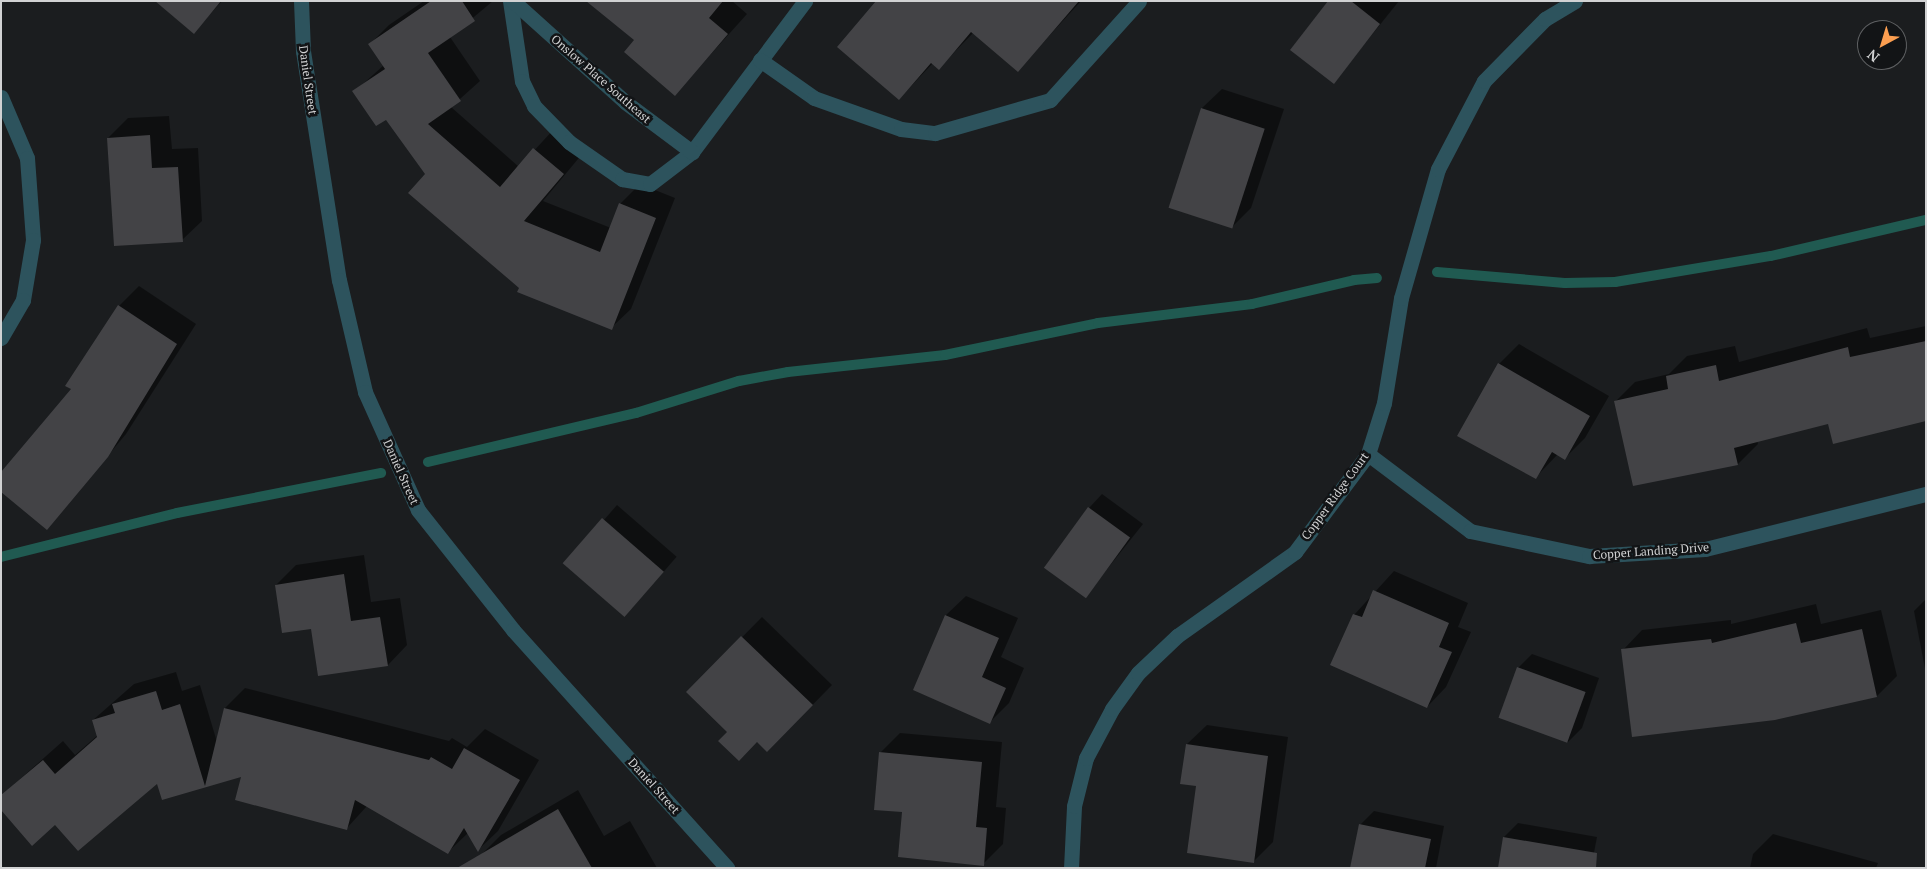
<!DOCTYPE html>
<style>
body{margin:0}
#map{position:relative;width:1927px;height:869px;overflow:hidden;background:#1b1d1f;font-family:"PT Serif",serif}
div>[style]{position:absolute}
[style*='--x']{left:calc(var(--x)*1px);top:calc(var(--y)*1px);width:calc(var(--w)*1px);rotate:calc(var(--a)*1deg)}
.shadow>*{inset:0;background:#0007;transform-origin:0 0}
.stream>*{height:10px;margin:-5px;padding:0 5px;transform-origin:5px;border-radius:5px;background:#205a51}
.building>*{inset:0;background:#434346;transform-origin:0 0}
.minor>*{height:15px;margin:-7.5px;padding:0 7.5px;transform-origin:7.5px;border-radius:7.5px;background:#2d535d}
span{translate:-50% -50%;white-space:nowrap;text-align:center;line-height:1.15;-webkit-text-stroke:5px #121416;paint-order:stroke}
.street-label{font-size:12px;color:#d1d2d3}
.frame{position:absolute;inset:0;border:2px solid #d1d2d3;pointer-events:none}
.north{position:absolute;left:1857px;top:20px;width:50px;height:50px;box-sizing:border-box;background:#121416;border:1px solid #5e6062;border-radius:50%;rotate:219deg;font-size:14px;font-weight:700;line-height:20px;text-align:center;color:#d1d2d3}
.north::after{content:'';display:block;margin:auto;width:18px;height:22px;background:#fb9e50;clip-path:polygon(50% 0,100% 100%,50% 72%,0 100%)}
</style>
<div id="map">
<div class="shadow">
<div style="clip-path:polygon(178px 1px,222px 1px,194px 32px)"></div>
<div style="clip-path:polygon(424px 1px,493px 1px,450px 37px,480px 81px,451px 107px,519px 167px,554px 129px,583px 153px,543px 201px,611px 228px,620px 204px,640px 184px,675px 198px,631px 309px,611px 328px,520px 288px,426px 174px,386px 118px,354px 92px,384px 65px,370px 44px,389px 25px)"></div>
<div style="clip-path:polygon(588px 1px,732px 1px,747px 14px,675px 94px,636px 40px)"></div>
<div style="clip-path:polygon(878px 1px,1081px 1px,1018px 70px,974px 32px,939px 68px,933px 63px,899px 99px)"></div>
<div style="clip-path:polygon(1329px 1px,1399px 1px,1334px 82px)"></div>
<div style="clip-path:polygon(1222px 89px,1284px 109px,1251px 208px,1231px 228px,1202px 108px)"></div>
<div style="clip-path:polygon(169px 116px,172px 149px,198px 148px,202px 221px,182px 240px,108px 138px,128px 118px)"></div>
<div style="clip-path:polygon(139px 286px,196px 324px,126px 434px,47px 528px,73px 389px,119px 306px)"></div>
<div style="clip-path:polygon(1926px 326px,1926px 421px,1829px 422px,1757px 441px,1758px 444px,1738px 464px,1615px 402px,1635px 382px,1669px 374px,1687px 356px,1735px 346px,1739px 362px,1867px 328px,1870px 338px)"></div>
<div style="clip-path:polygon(1519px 344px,1609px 396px,1585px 438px,1565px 458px,1558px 454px,1536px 477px,1458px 436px,1499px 364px)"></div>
<div style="clip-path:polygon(1102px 494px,1143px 524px,1085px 597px,1089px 508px)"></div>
<div style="left:617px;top:505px;width:79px;height:79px;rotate:41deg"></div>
<div style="clip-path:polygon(364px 555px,371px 602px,400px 598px,407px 645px,388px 665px,312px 627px,276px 585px,296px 565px)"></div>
<div style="clip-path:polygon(1394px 571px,1468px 603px,1458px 627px,1471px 632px,1446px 687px,1427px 707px,1354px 615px)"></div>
<div style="clip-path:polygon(966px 596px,1018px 618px,1001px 657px,1024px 668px,1009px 703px,989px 723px,914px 689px,946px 615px)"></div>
<div style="clip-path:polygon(1926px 599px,1926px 674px,1914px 611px)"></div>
<div style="clip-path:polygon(1816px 604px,1821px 624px,1881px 610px,1897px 676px,1877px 696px,1775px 719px,1623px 650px,1642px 630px,1731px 620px,1731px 624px)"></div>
<div style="clip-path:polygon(762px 617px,832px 685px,787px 731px,757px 741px,729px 732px,688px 692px)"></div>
<div style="clip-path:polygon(1532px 654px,1599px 678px,1582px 728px,1568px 742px,1518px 668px)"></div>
<div style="clip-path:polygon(176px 672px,182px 691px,200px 685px,217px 742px,225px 708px,245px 688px,449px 741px,452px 738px,467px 747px,485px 729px,539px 760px,498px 831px,478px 850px,468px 833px,448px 852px,367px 806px,347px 828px,243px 775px,163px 798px,158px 782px,56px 823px,1px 796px,63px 741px,75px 755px,98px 735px,93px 720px,134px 684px)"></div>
<div style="clip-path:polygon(1207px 725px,1288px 737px,1273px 842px,1253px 862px,1198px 785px,1187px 744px)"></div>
<div style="clip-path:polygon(900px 733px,1002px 742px,996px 807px,1006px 808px,1003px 844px,983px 864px,903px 811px,880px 753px)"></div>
<div style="clip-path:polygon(578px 790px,604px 836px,630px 821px,657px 868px,489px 868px,481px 855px,501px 835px)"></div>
<div style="clip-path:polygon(1374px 811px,1444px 826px,1436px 868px,1351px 868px,1360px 825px)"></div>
<div style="clip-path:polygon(1518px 823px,1597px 837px,1591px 868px,1499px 868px,1504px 837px)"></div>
<div style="clip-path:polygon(1773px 834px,1878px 863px,1876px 868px,1750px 868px,1753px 854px)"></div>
</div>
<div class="stream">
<div style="--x:1437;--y:272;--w:128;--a:4.9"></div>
<div style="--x:1565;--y:283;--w:50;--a:-1.1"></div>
<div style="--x:1615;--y:282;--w:158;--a:-9.5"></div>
<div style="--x:1771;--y:256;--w:159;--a:-13.1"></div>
<div style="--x:428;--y:462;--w:214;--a:-13.3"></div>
<div style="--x:636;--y:413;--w:108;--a:-17.3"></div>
<div style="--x:739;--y:381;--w:50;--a:-10.4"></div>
<div style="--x:788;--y:372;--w:158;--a:-6.2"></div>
<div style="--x:945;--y:355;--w:156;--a:-11.8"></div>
<div style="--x:1098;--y:323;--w:155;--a:-7"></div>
<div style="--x:1252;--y:304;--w:105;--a:-13.2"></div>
<div style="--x:1354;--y:280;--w:23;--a:-5"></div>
<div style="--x:1;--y:557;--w:181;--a:-14"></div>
<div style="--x:177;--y:513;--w:208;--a:-11.1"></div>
</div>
<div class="building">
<div style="clip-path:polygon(155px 1px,221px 1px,194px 34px)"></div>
<div style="clip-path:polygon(431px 1px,462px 1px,475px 21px,428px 53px,461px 101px,428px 124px,500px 187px,533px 148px,564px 174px,524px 221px,600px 252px,619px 203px,656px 218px,612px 330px,517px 292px,519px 288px,408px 193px,425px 174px,386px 120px,376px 126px,352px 91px,385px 69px,368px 44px)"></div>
<div style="clip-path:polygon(586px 1px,723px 1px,709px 18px,728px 34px,675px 96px,624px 52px,634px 40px)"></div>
<div style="clip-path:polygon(876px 1px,1079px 1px,1018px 72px,971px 32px,939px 70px,931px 63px,899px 100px,837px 47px)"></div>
<div style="clip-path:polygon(1328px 1px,1351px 1px,1380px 24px,1334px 84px,1290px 50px)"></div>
<div style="left:1201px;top:108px;width:67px;height:105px;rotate:18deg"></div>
<div style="clip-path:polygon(150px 135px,152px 168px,178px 167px,183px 242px,114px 246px,107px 138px)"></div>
<div style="clip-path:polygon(118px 305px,177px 344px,108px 457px,47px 530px,1px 492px,1px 472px,71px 389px,65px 386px)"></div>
<div style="clip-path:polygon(1926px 341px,1926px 421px,1833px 444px,1828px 424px,1734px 448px,1738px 465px,1633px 486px,1614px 401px,1668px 389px,1666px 376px,1716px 365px,1719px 381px,1848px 347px,1850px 357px)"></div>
<div style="clip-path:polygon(1498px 363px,1590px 416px,1565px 460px,1552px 452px,1536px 479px,1457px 436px)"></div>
<div style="left:1088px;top:507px;width:52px;height:75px;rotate:36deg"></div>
<div style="left:602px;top:518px;width:82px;height:60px;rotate:41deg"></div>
<div style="clip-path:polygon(344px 574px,351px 621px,380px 617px,388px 666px,318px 676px,311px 629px,282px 633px,275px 585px)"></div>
<div style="clip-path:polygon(1373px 590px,1449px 623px,1439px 647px,1452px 652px,1427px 708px,1330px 665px,1353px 614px,1362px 617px)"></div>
<div style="clip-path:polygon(945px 615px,999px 638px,982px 677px,1006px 688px,990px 724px,913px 690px)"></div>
<div style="clip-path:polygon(1796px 623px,1801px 643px,1862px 629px,1877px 697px,1775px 720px,1632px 737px,1621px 649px,1711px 639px,1712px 643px)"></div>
<div style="clip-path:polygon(741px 636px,813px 705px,767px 752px,757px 742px,739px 761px,718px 741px,727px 732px,686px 692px)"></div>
<div style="left:1517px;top:667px;width:73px;height:54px;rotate:20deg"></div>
<div style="clip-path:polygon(156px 691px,162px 710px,180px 704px,205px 786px,224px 708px,429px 760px,431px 757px,452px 769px,464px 748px,520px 780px,478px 852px,464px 828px,448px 854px,355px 800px,347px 830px,235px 800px,241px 777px,162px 800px,157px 784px,78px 851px,55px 825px,32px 846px,1px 810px,1px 795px,43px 760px,55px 774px,97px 737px,92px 720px,115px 713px,112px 704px)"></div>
<div style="clip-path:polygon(1186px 744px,1268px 756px,1254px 863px,1187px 853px,1196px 786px,1180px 784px)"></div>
<div style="clip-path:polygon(879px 752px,982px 762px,976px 827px,987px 828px,984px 866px,898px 857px,902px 812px,874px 810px)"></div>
<div style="clip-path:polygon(558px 809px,592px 868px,457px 868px)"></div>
<div style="clip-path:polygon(1359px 824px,1431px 839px,1425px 868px,1350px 868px)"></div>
<div style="clip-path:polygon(1503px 837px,1597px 853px,1596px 868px,1498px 868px)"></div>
</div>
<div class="minor">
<div style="--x:301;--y:1;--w:50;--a:87.7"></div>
<div style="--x:303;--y:51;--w:232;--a:81.1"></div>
<div style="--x:339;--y:280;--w:115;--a:76.9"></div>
<div style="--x:365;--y:392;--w:129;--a:65.8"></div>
<div style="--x:418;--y:510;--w:153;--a:51.6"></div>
<div style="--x:513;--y:630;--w:320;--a:48"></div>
<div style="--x:510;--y:1;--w:81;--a:81.5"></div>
<div style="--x:522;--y:81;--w:28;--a:64"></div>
<div style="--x:534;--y:106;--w:50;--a:45.8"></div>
<div style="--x:569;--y:142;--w:65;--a:34.9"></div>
<div style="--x:622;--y:179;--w:28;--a:10"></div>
<div style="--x:650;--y:184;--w:53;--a:-37.3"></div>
<div style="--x:692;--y:152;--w:189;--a:-53.2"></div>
<div style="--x:513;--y:1;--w:151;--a:42"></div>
<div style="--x:625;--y:102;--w:84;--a:36.7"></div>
<div style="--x:760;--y:60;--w:66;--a:35.1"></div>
<div style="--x:814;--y:98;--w:92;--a:19.6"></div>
<div style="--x:901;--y:129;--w:34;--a:7"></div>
<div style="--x:935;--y:133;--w:120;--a:-16"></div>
<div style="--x:1050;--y:100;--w:133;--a:-48"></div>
<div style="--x:1;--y:97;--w:66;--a:66.9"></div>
<div style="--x:27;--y:158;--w:82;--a:85.8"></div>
<div style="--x:33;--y:240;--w:61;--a:99.5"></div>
<div style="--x:23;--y:300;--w:44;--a:120.1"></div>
<div style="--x:1368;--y:454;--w:128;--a:37"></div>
<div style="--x:1470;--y:531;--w:122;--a:11.9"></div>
<div style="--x:1589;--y:556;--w:116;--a:-3.5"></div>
<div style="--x:1705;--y:549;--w:228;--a:-14"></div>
<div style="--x:1071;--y:868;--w:62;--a:-87.2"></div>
<div style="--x:1074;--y:806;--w:49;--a:-76"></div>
<div style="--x:1086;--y:758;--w:55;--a:-62"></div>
<div style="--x:1112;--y:709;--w:44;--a:-54.2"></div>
<div style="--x:1138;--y:673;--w:54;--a:-43.5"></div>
<div style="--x:1177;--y:636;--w:145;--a:-35.4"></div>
<div style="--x:1295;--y:552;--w:122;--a:-53.3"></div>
<div style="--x:1368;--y:454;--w:53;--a:-72.6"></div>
<div style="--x:1384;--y:403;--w:106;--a:-80.8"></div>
<div style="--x:1401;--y:298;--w:134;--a:-74"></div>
<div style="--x:1438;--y:169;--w:99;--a:-62.4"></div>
<div style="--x:1484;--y:81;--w:87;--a:-45.5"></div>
<div style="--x:1545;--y:19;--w:35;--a:-31"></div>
</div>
<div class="street-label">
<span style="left:601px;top:79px;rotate:41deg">Onslow Place Southeast</span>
<span style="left:308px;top:80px;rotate:82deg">Daniel Street</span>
<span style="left:401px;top:472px;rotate:66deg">Daniel Street</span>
<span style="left:1335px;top:496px;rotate:-54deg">Copper Ridge Court</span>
<span style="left:1651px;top:551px;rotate:-4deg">Copper Landing Drive</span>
<span style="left:654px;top:786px;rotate:48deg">Daniel Street</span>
</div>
<div class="frame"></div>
<div class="north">N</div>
</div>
